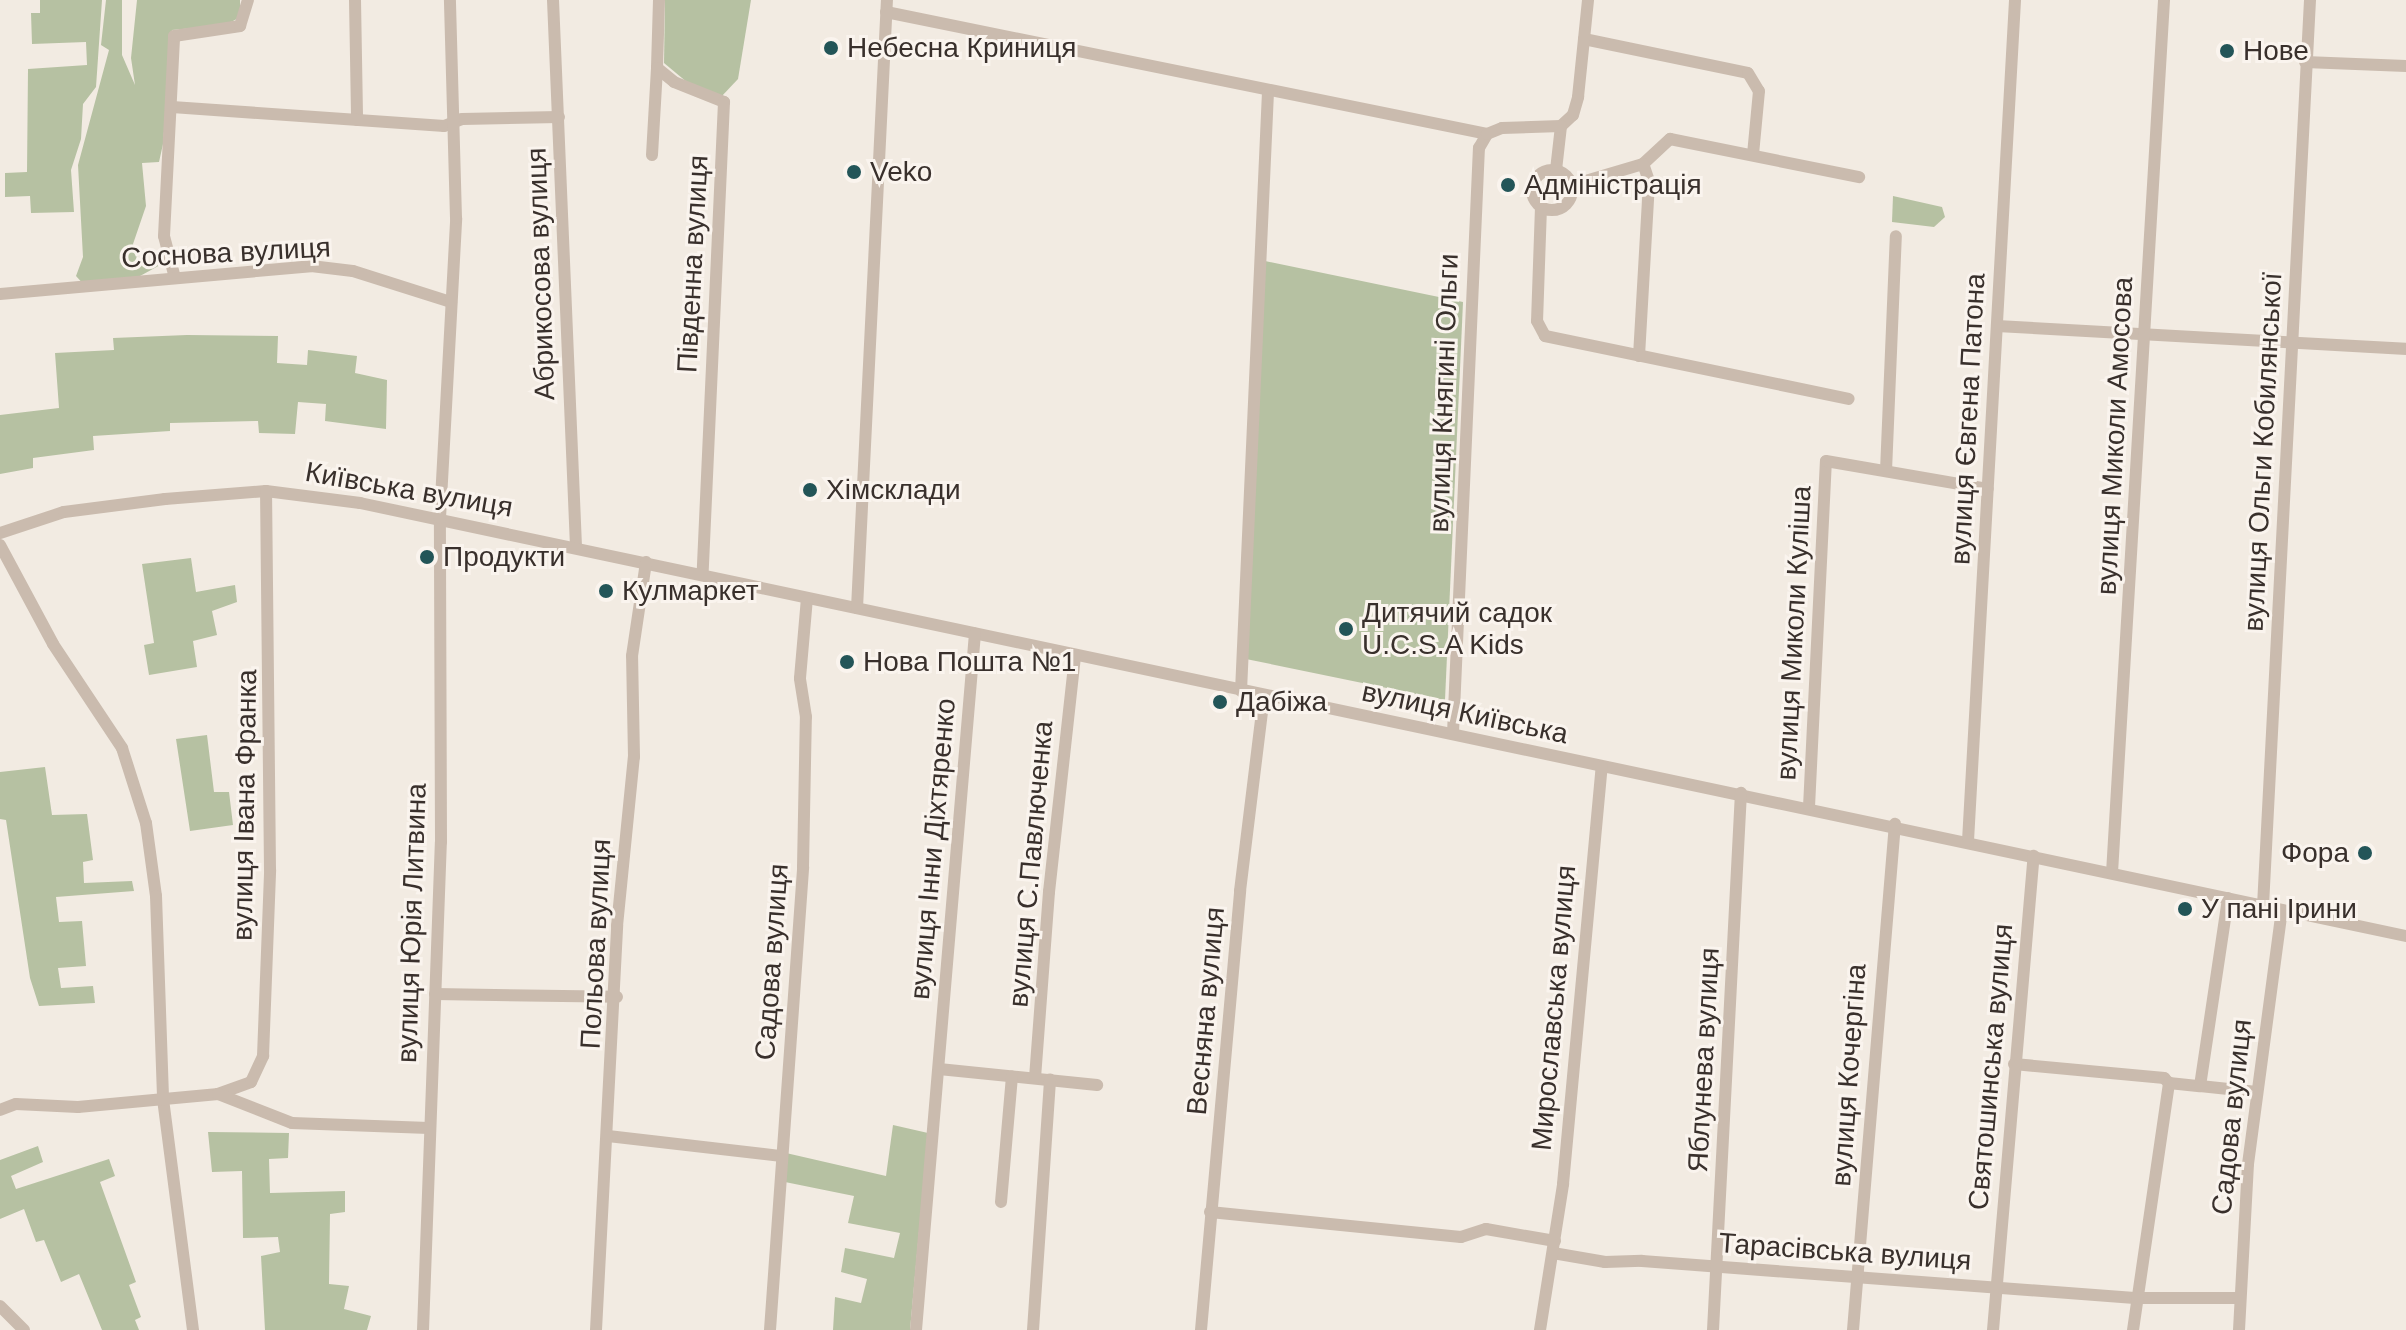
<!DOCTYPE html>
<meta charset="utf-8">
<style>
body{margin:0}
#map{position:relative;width:2406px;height:1330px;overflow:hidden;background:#f2ebe2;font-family:Helvetica,sans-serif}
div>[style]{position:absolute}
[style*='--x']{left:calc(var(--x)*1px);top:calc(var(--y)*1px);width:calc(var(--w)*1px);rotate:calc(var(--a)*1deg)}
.green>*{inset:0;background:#b6c1a2}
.minor>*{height:12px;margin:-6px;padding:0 6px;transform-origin:6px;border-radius:6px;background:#cabbae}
.minor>.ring{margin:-6px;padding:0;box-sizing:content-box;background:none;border:12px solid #cabbae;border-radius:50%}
.dots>*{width:22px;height:22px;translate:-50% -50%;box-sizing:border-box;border:4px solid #faf4ee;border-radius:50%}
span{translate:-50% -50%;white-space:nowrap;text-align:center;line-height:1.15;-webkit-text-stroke:6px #faf4ee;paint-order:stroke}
.poi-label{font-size:28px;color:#39302c}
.left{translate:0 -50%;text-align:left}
.right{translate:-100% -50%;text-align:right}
.street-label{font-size:28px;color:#39302c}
</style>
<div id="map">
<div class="green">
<div style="clip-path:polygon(40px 0,102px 0,96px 87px,83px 104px,81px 139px,71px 170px,74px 212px,31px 213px,30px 196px,5px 197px,5px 173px,27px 172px,28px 69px,87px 65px,86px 42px,32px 44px,31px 13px,40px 13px)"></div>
<div style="clip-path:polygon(106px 0,122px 0,122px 55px,135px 85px,131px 58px,137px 0,240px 0,240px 17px,226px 25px,172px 30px,163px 144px,159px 162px,142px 163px,146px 206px,133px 244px,137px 258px,162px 264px,129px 282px,87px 288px,76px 276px,83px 257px,78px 165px,109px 50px,101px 45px)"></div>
<div style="clip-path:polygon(665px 0,751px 0,738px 79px,721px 97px,688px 83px,664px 63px)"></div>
<div style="clip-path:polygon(1893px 196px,1942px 207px,1945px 217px,1934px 227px,1892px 222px)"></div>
<div style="clip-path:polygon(1265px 261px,1463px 302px,1445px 700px,1246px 659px)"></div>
<div style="clip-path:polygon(187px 335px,278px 336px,277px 363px,307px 365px,308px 350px,357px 356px,355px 373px,387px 380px,386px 429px,325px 421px,326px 404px,298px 402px,295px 434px,259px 433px,258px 421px,170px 423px,170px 431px,93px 436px,94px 450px,33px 458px,33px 468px,0 474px,0 415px,59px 408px,55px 353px,114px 350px,113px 338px)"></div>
<div style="clip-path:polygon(191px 558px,196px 592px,235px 585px,237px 602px,212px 611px,217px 635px,193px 641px,197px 667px,149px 675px,144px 645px,154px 643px,142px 564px)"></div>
<div style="clip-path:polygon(207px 735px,214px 792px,229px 792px,233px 825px,190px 831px,176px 739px)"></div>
<div style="clip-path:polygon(45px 767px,52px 815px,87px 814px,93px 860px,83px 862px,84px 883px,132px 881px,134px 891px,56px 897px,59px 922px,82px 921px,86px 966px,58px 968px,61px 988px,93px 986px,95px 1003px,39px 1006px,30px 978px,6px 820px,0 819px,0 772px)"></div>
<div style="clip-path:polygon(893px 1125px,928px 1133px,910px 1330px,833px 1330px,835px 1297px,861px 1303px,867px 1279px,841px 1272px,845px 1248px,894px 1258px,900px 1233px,848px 1223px,854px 1196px,785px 1182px,786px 1153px,886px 1176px)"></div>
<div style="clip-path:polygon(208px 1132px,289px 1133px,288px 1158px,269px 1159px,270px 1193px,345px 1191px,345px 1212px,330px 1214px,329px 1284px,349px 1286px,344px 1309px,371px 1316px,367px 1330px,265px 1330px,261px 1256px,280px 1252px,278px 1237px,243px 1238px,242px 1171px,212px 1172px)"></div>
<div style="clip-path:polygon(38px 1146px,43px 1162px,11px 1176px,16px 1189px,109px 1159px,115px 1176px,100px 1182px,136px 1282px,129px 1285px,141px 1317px,135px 1320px,139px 1330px,102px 1330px,79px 1274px,61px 1282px,44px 1240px,36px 1242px,24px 1209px,0 1219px,0 1160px)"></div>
</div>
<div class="minor">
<div style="--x:355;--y:0;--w:120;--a:89"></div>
<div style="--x:553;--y:0;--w:546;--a:87.59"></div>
<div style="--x:659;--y:0;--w:68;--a:91.7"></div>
<div style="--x:657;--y:68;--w:22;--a:39"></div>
<div style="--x:674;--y:82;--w:54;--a:21.8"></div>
<div style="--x:724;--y:102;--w:471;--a:92.6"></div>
<div style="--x:886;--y:12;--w:613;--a:11.47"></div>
<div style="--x:1584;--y:39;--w:167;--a:11.7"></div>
<div style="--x:1748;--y:73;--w:21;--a:59"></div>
<div style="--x:1759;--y:91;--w:64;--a:95.4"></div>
<div style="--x:2305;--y:62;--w:101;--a:2.3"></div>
<div style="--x:172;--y:107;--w:273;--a:4"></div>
<div style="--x:444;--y:126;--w:19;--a:-21"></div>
<div style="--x:462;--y:119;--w:97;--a:-1.2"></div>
<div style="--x:652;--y:155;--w:87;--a:-86.7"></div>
<div class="ring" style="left:1532px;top:170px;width:28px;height:28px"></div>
<div style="--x:1556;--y:170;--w:44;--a:-83.5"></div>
<div style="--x:1561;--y:126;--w:16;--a:-43"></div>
<div style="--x:1573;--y:115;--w:19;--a:-74"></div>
<div style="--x:1578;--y:97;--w:98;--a:-84.1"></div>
<div style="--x:1572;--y:185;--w:74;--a:-16.5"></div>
<div style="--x:1643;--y:164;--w:37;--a:-43"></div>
<div style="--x:1670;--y:139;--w:193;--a:11.4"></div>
<div style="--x:1541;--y:207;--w:114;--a:92"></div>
<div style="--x:1537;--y:321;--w:17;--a:62"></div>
<div style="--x:1545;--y:336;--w:310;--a:11.7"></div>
<div style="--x:175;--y:278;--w:43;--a:-104.7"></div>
<div style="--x:164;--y:236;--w:200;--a:-87.1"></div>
<div style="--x:174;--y:36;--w:67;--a:-8.6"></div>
<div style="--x:240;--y:26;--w:27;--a:-73"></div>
<div style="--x:0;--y:294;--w:312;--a:-5.1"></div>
<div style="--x:311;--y:266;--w:42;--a:6.8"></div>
<div style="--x:353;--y:271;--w:103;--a:17.6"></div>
<div style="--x:1997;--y:326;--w:410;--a:3.2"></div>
<div style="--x:1639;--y:356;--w:175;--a:-86.7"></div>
<div style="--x:1649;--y:181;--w:18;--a:-109"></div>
<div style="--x:1886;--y:471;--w:235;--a:-87.6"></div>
<div style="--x:0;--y:533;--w:67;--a:-18.2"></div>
<div style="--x:64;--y:512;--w:102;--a:-7.3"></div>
<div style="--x:165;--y:499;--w:101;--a:-4.5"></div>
<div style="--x:266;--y:491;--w:95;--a:7.3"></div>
<div style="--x:360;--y:503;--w:2091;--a:11.95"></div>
<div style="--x:0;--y:545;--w:112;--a:61.8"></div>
<div style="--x:53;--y:644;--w:125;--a:56.4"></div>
<div style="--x:122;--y:748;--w:79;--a:72.3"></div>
<div style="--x:146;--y:823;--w:74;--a:82.2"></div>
<div style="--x:156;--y:896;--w:203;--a:88"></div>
<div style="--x:163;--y:1099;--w:233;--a:82.6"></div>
<div style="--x:857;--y:608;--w:609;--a:-87.18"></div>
<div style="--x:1241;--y:691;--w:600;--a:-87.42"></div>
<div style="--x:1453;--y:733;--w:586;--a:-87.46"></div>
<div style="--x:1479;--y:148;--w:16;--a:-60"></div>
<div style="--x:1487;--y:134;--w:16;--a:-22"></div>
<div style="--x:1502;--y:128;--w:59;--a:-1.9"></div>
<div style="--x:1809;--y:807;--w:346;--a:-87.2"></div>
<div style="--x:1826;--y:461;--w:164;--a:9.8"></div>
<div style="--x:1968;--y:841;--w:842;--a:-86.8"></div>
<div style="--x:2112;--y:873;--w:875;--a:-86.59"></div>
<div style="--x:2263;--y:906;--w:907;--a:-87.03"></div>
<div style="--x:435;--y:994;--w:182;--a:0.9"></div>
<div style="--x:2014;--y:1064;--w:151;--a:5.3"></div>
<div style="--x:2164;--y:1078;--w:7;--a:45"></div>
<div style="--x:939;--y:1069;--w:159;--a:5.8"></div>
<div style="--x:1035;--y:1078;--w:187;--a:-85.7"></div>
<div style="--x:1049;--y:892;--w:238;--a:-83.7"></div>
<div style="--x:2200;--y:1086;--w:57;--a:6"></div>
<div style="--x:218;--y:1094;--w:35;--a:-20"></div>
<div style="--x:251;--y:1082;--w:29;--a:-65"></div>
<div style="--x:263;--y:1056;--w:186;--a:-87.8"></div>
<div style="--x:270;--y:870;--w:379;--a:-90.6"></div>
<div style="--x:0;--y:1110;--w:17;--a:-21"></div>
<div style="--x:16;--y:1104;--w:62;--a:2.8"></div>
<div style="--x:78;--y:1107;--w:141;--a:-5.3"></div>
<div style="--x:218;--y:1094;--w:79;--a:21.4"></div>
<div style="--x:292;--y:1123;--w:137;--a:2.1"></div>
<div style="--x:608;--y:1136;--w:175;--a:6.6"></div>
<div style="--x:1001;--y:1202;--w:126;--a:-85"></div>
<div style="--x:1210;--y:1212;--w:252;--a:5.7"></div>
<div style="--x:1461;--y:1237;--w:26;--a:-18"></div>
<div style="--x:1486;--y:1229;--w:70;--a:9.9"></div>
<div style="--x:1553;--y:1253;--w:53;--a:9.8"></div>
<div style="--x:1605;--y:1262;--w:37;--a:-2"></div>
<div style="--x:1642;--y:1261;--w:494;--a:4.3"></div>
<div style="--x:2135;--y:1298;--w:105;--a:0"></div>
<div style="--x:0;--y:1306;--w:34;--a:45"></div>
<div style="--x:423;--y:1330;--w:488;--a:-87.9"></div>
<div style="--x:441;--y:842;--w:324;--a:-90.2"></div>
<div style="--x:440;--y:518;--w:300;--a:-86.9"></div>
<div style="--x:456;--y:218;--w:218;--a:-91.6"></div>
<div style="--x:596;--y:1330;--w:405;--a:-87"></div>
<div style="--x:617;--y:926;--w:170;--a:-84.3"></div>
<div style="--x:634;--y:757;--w:101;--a:-91.1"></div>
<div style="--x:632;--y:656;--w:95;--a:-81.5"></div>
<div style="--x:770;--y:1330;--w:464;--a:-85.9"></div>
<div style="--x:803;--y:867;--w:150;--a:-88.9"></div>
<div style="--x:806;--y:717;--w:39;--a:-99"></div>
<div style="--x:800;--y:678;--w:80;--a:-85"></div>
<div style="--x:916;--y:1330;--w:699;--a:-85.16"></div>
<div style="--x:1033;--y:1330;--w:251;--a:-86.1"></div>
<div style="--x:1201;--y:1330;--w:441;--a:-84.9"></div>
<div style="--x:1240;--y:891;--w:196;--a:-83"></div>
<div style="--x:1540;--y:1330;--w:148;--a:-81"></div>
<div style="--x:1563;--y:1184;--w:419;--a:-84.7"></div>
<div style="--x:1713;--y:1330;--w:538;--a:-87.02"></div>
<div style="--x:1853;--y:1330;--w:508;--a:-85.26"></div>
<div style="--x:1993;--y:1330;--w:476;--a:-85.1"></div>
<div style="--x:2133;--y:1330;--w:250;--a:-81.7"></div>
<div style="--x:2169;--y:1083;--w:31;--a:6"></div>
<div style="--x:2200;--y:1086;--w:190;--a:-81.5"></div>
<div style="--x:2239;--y:1330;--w:166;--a:-86.9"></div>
<div style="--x:2248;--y:1164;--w:256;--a:-82.4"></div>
</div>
<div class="dots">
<div style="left:831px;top:48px;background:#235558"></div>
<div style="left:2227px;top:51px;background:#235558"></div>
<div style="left:854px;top:172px;background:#235558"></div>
<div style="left:1508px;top:185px;background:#235558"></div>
<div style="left:810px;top:490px;background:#235558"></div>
<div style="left:427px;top:557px;background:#235558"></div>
<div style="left:606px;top:591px;background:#235558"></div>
<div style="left:1346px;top:629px;background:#235558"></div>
<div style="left:847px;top:662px;background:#235558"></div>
<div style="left:1220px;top:702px;background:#235558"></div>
<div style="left:2365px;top:853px;background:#235558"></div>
<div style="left:2185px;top:909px;background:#235558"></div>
</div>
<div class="poi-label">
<span class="left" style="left:847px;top:48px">Небесна Криниця</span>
<span class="left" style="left:2243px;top:51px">Нове</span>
<span class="left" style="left:870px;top:172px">Veko</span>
<span class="left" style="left:1524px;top:185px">Адміністрація</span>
<span class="left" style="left:826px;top:490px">Хімсклади</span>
<span class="left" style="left:443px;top:557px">Продукти</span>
<span class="left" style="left:622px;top:591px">Кулмаркет</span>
<span class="left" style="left:1362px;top:629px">Дитячий садок<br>U.C.S.A Kids</span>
<span class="left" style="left:863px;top:662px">Нова Пошта №1</span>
<span class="left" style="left:1236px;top:702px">Дабіжа</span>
<span class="right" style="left:2349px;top:853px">Фора</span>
<span class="left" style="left:2201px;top:909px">У пані Ірини</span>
</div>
<div class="street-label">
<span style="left:226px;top:253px;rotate:-3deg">Соснова вулиця</span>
<span style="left:693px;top:264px;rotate:-87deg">Південна вулиця</span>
<span style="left:541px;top:274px;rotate:-92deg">Абрикосова вулиця</span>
<span style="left:1444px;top:393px;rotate:-88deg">вулиця Княгині Ольги</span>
<span style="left:1968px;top:419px;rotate:-87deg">вулиця Євгена Патона</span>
<span style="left:2115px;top:436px;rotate:-87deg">вулиця Миколи Амосова</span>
<span style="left:2263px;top:452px;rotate:-87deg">вулиця Ольги Кобилянської</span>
<span style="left:409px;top:490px;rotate:10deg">Київська вулиця</span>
<span style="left:1794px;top:633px;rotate:-87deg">вулиця Миколи Куліша</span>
<span style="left:1465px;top:713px;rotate:12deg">вулиця Київська</span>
<span style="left:245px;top:805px;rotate:-89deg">вулиця Івана Франка</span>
<span style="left:933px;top:849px;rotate:-85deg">вулиця Інни Діхтяренко</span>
<span style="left:1031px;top:864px;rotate:-85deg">вулиця С.Павлюченка</span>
<span style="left:412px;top:923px;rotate:-88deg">вулиця Юрія Литвина</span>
<span style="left:596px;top:944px;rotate:-87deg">Польова вулиця</span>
<span style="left:772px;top:962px;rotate:-86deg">Садова вулиця</span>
<span style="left:1554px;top:1008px;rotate:-85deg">Мирославська вулиця</span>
<span style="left:1206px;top:1011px;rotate:-85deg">Весняна вулиця</span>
<span style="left:1704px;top:1060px;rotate:-87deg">Яблунева вулиця</span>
<span style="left:1991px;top:1067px;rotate:-85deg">Святошинська вулиця</span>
<span style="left:1849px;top:1075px;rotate:-86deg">вулиця Кочергіна</span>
<span style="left:2232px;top:1117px;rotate:-84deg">Садова вулиця</span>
<span style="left:1845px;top:1252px;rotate:4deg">Тарасівська вулиця</span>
</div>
</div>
